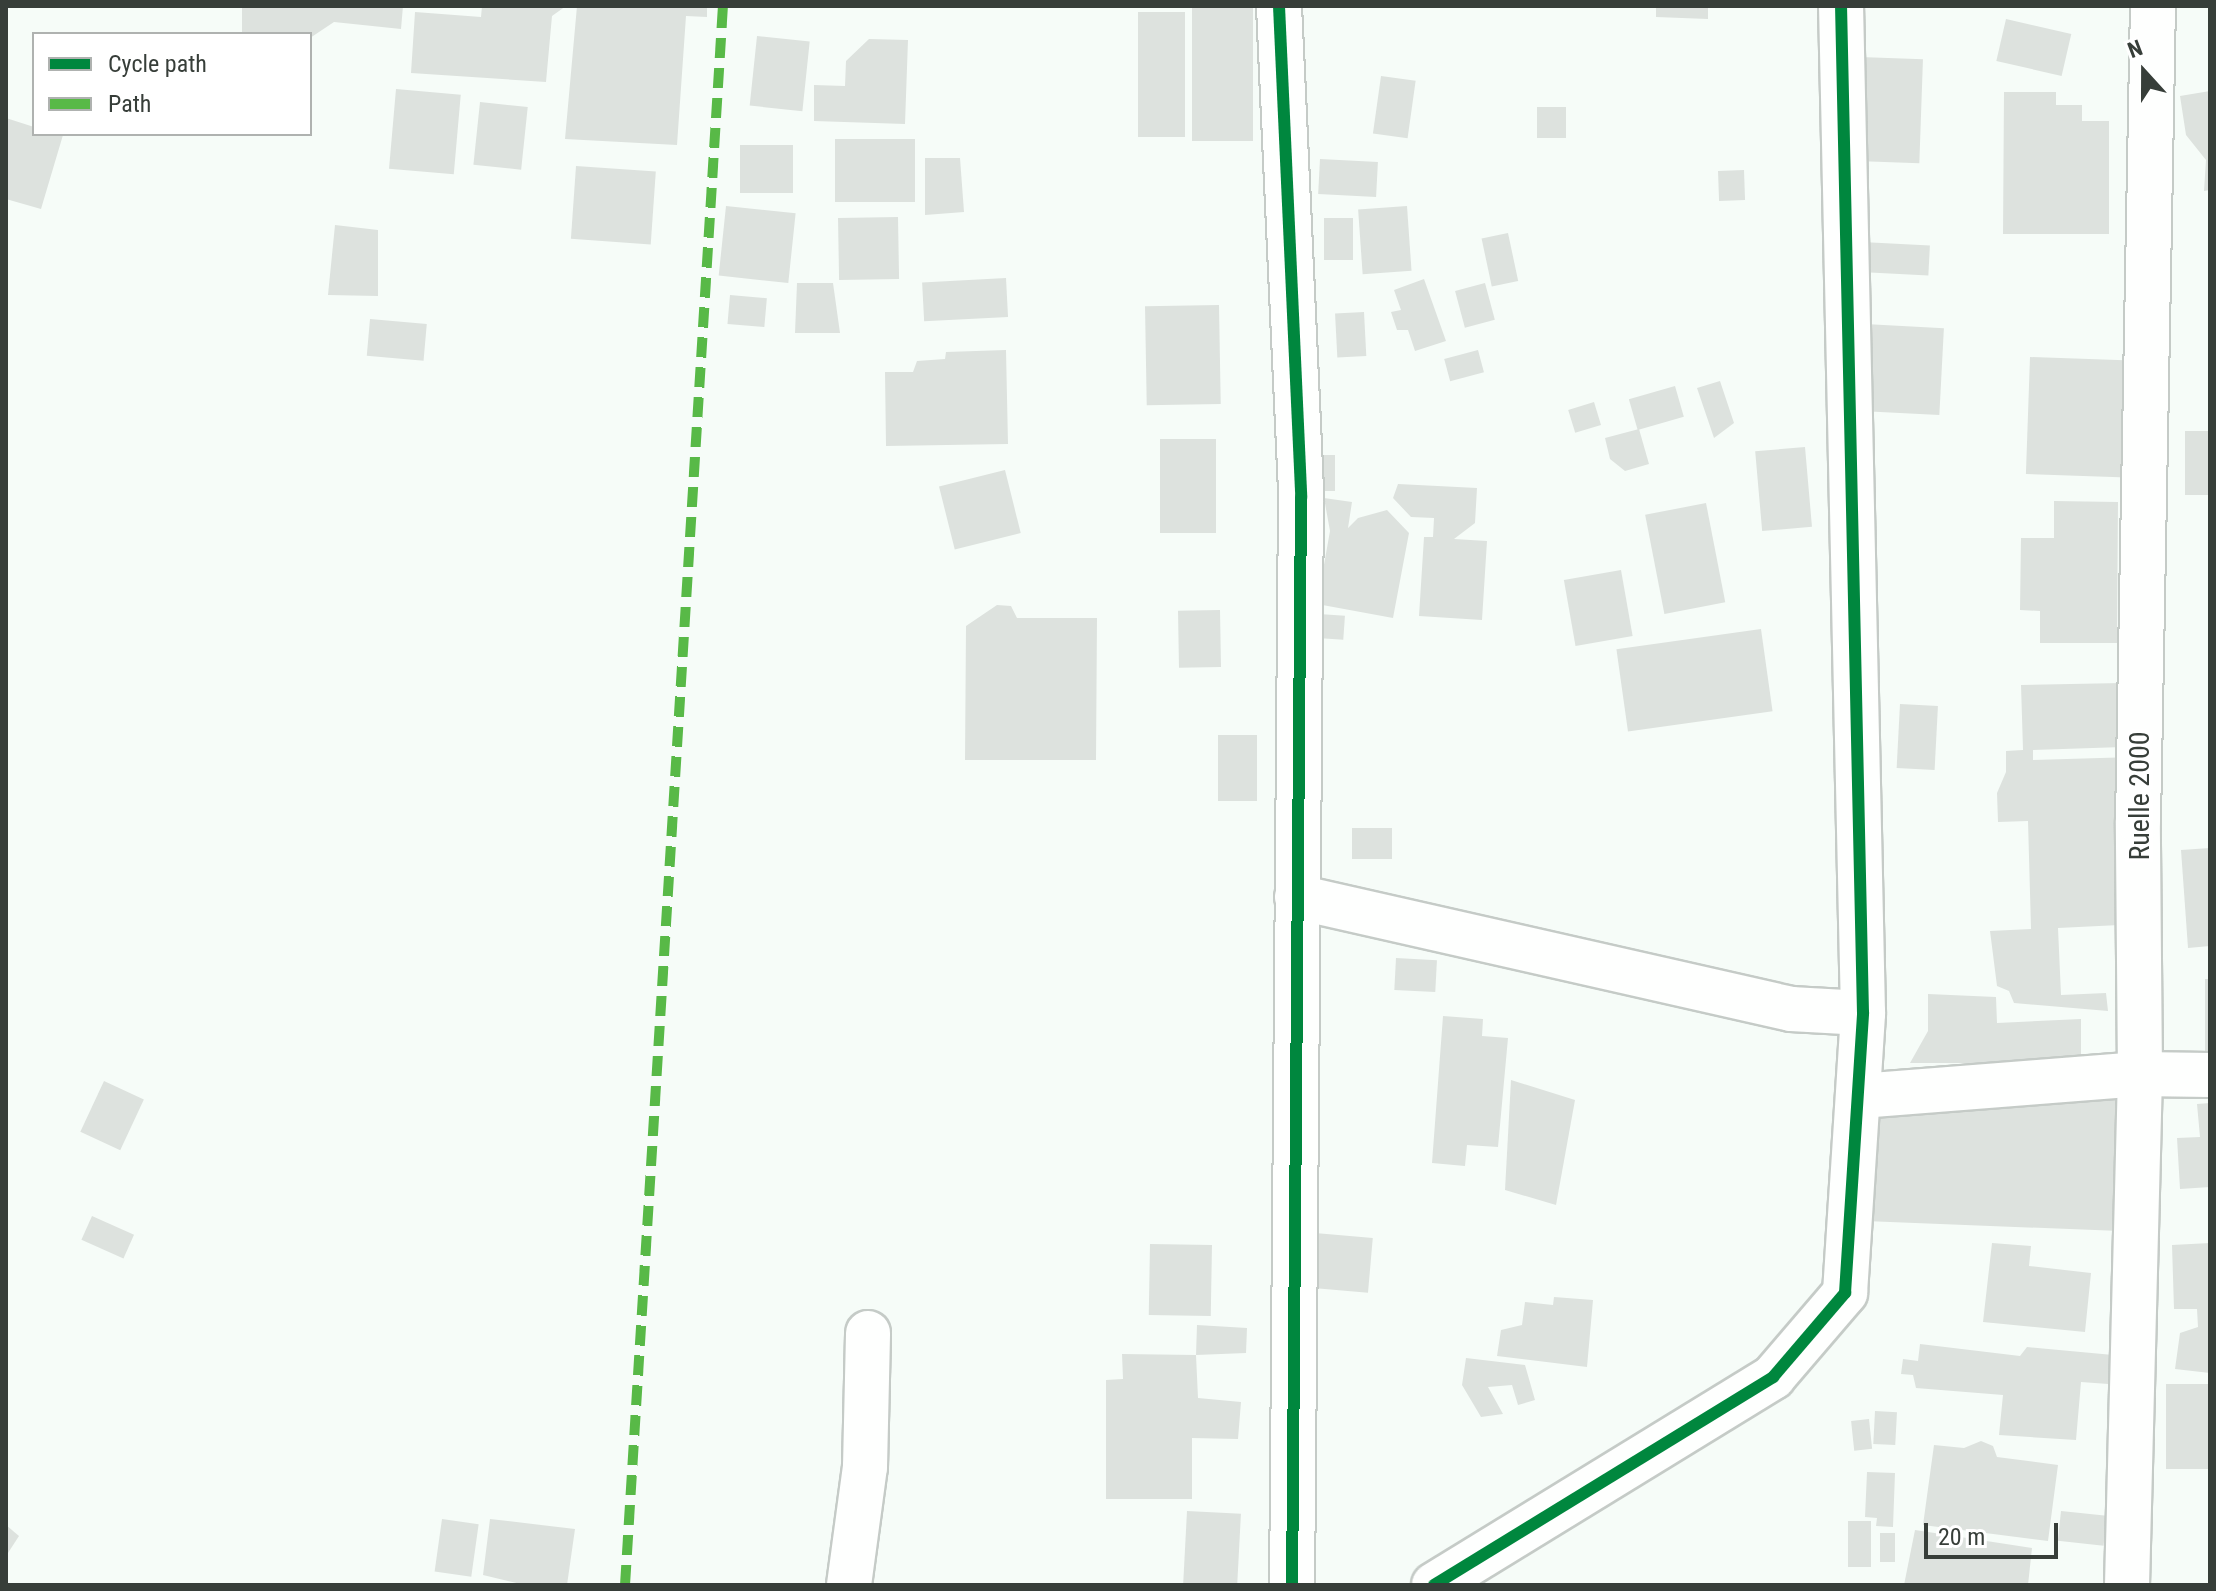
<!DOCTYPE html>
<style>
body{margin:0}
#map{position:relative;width:2216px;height:1591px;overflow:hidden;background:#f6fcf8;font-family:"Roboto Condensed",sans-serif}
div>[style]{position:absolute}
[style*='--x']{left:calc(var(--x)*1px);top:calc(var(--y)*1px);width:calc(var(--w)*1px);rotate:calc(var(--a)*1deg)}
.building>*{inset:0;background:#dde2de;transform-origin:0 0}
.roads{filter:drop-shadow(2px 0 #c5cbc7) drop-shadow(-2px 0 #c5cbc7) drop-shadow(0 2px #c5cbc7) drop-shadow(0 -2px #c5cbc7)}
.minor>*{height:44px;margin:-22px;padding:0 22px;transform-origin:22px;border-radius:22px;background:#fefffe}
.quiet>*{height:10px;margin-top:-5px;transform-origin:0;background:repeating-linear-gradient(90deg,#58b947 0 20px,transparent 0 30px)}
.cycleway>*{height:12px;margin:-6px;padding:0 6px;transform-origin:6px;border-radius:6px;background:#00873e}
span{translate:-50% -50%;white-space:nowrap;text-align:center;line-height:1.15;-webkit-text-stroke:8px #fff;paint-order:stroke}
.street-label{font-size:28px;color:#373e39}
.frame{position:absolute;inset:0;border:8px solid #373e39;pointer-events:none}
.legend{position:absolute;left:32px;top:32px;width:280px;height:104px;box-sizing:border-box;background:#fff;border:2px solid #afb2b0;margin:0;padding:10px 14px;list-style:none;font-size:24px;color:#373e39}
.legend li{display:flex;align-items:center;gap:16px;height:40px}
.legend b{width:40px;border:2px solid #afb2b0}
.north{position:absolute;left:2104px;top:32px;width:80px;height:80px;-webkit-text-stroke:6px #fff;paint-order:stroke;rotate:339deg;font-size:22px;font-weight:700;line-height:32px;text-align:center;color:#373e39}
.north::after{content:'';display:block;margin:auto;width:28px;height:36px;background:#373e39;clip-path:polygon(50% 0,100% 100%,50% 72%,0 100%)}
.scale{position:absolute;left:1924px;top:1523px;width:134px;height:36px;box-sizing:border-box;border:4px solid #373e39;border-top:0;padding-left:10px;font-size:24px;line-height:28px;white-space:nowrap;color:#373e39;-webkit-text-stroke:6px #fff;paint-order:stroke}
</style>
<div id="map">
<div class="building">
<div style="clip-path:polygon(242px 6px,403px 6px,401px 29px,334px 22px,310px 38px,242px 34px)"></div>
<div style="clip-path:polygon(482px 6px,566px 6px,552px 16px,546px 82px,411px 73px,415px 12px,481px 17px)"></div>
<div style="clip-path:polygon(577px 6px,707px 6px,707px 17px,686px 16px,677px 145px,565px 139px)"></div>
<div style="left:1192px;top:6px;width:61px;height:135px"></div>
<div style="clip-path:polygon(1656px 6px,1708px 6px,1708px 19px,1656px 17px)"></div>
<div style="left:1138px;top:12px;width:47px;height:125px"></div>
<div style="left:2006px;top:19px;width:67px;height:43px;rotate:13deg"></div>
<div style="left:757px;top:36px;width:53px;height:70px;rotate:6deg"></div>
<div style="clip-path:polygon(869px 39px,908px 40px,905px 124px,814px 121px,814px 85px,845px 86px,846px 61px)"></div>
<div style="left:1860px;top:57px;width:63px;height:104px;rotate:2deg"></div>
<div style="left:1381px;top:76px;width:35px;height:58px;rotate:8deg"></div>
<div style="left:396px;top:89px;width:65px;height:80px;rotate:5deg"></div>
<div style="clip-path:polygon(2210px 91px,2210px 190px,2204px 191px,2206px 160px,2186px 135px,2180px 96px)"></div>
<div style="clip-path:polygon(2004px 92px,2056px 92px,2056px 105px,2082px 105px,2082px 121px,2109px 121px,2109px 234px,2003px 234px)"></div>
<div style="left:480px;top:102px;width:48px;height:63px;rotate:6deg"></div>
<div style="left:1537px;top:107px;width:29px;height:31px"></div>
<div style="clip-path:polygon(6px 118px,34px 127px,34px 134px,63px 135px,41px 209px,6px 199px)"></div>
<div style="left:915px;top:139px;width:63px;height:80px;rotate:90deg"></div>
<div style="left:793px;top:145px;width:48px;height:53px;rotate:90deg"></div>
<div style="clip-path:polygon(925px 158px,960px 158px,964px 212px,925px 215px)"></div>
<div style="left:1320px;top:159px;width:58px;height:35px;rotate:3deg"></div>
<div style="left:576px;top:166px;width:80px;height:73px;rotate:4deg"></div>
<div style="left:1744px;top:170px;width:30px;height:26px;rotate:88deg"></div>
<div style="left:726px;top:206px;width:70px;height:70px;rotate:6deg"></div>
<div style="left:1407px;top:206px;width:65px;height:49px;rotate:86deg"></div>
<div style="left:898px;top:217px;width:62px;height:60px;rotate:89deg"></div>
<div style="left:1324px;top:218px;width:29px;height:42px"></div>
<div style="clip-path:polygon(335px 225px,378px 230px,378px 296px,328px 295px)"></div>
<div style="left:1508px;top:233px;width:49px;height:27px;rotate:78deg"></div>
<div style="left:1862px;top:242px;width:68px;height:30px;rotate:3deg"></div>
<div style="left:1006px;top:278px;width:39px;height:84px;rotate:87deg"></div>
<div style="clip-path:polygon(1424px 279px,1446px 341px,1415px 351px,1408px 330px,1397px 330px,1391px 312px,1401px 310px,1394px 290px)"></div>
<div style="clip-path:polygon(797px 283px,833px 283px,840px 333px,795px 333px)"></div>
<div style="left:1485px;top:283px;width:38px;height:31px;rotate:75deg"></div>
<div style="left:730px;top:295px;width:37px;height:29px;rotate:5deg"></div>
<div style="left:1219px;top:305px;width:99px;height:74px;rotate:89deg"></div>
<div style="left:1364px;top:312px;width:44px;height:29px;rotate:87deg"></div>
<div style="left:370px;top:319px;width:57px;height:37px;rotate:5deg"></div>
<div style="left:1865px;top:324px;width:79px;height:87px;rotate:3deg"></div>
<div style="clip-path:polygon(1006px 350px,1008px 444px,886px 446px,885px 372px,913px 372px,917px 361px,945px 359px,946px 352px)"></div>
<div style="left:1478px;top:350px;width:23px;height:35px;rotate:75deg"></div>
<div style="left:2030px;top:357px;width:116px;height:117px;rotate:2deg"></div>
<div style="clip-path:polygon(1720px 381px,1734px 423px,1714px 438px,1697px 388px)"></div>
<div style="left:1675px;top:386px;width:32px;height:48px;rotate:74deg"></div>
<div style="left:1594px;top:402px;width:24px;height:27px;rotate:73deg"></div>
<div style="clip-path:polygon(1639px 429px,1649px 464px,1625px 471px,1610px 459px,1605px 438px)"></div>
<div style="left:2185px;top:431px;width:25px;height:64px"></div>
<div style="left:1160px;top:439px;width:56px;height:94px"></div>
<div style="left:1805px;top:447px;width:80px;height:50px;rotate:85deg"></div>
<div style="left:1307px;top:455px;width:28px;height:36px"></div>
<div style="left:1005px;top:470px;width:65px;height:68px;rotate:76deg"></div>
<div style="clip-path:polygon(1398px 484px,1477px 488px,1475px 523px,1454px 539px,1487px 541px,1482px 620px,1419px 616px,1424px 537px,1433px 537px,1434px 518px,1411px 517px,1393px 498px)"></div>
<div style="clip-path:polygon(1324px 498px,1352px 502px,1348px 528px,1358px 518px,1387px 510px,1409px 533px,1393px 618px,1317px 604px,1330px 531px)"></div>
<div style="clip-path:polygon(2054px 501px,2118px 502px,2117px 643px,2040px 643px,2040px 611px,2020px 610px,2021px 538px,2054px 538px)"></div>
<div style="left:1706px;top:503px;width:101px;height:62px;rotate:79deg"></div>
<div style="left:1621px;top:570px;width:67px;height:58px;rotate:80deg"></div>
<div style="clip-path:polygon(997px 605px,1011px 606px,1017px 618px,1097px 618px,1096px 760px,965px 760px,966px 626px)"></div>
<div style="left:1220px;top:610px;width:57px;height:42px;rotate:89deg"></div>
<div style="left:1319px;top:614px;width:26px;height:24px;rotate:4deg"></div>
<div style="left:1761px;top:629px;width:83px;height:146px;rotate:82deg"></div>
<div style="clip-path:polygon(2122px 683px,2123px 747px,2033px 750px,2033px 760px,2134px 757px,2140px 924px,2058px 928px,2061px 995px,2106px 993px,2108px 1011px,2014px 1003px,2009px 991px,1997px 986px,1990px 931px,2031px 929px,2028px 821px,1998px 822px,1997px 793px,2006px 772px,2006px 751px,2023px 750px,2021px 685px)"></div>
<div style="left:1900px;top:704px;width:38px;height:64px;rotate:3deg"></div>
<div style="left:1218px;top:735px;width:39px;height:66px"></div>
<div style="left:1392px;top:828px;width:31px;height:40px;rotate:90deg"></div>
<div style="clip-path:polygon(2210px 848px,2210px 946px,2188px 948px,2181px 850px)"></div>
<div style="left:1396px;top:958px;width:41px;height:32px;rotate:3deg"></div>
<div style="left:2210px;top:979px;width:74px;height:5px;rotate:90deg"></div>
<div style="clip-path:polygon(1928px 994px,1996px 997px,1997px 1023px,2081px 1019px,2081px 1063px,1910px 1063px,1928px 1031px)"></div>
<div style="clip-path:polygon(1443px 1016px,1483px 1019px,1482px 1036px,1508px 1038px,1498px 1147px,1467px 1145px,1465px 1166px,1432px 1163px)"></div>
<div style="clip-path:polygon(1511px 1080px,1575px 1100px,1556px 1205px,1505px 1190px)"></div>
<div style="left:104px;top:1081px;width:44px;height:56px;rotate:25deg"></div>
<div style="clip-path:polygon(2139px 1091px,2120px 1231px,1865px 1221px,1879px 1113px)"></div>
<div style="clip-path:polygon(2210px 1103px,2210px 1187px,2180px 1189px,2177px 1138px,2200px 1137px,2197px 1104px)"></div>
<div style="left:92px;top:1216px;width:46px;height:26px;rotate:24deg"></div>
<div style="left:1315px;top:1233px;width:58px;height:55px;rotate:5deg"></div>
<div style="clip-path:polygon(1992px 1243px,2031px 1246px,2029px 1266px,2091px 1273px,2085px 1332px,1983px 1322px)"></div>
<div style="clip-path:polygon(2210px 1243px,2210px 1373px,2175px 1369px,2180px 1333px,2198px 1327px,2197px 1309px,2174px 1309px,2172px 1245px)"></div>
<div style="left:1150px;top:1244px;width:62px;height:71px;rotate:1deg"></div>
<div style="clip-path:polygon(1554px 1297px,1593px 1300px,1587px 1367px,1497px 1356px,1501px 1330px,1522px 1325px,1525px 1302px,1553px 1305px)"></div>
<div style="clip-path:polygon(1197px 1325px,1247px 1328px,1246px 1353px,1196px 1355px)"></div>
<div style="clip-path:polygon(1920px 1344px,2020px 1356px,2027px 1347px,2124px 1356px,2122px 1385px,2081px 1382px,2076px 1440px,1999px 1435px,2003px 1395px,1916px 1388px,1913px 1375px,1901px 1374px,1903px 1359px,1918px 1361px)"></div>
<div style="clip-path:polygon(1122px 1354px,1196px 1355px,1198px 1398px,1241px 1402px,1238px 1439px,1192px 1438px,1192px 1499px,1106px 1499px,1106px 1380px,1123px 1379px)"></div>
<div style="clip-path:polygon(1466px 1358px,1525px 1365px,1535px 1400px,1518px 1405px,1512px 1385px,1488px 1387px,1503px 1414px,1481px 1417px,1462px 1385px)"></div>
<div style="left:2210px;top:1384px;width:85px;height:44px;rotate:90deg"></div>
<div style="left:1875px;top:1411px;width:22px;height:33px;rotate:3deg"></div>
<div style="left:1869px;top:1419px;width:30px;height:18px;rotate:84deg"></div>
<div style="clip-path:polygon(1981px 1441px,1993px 1446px,1997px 1457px,2058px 1465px,2048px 1541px,1923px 1525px,1934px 1445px,1964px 1448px)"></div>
<div style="clip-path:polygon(1867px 1472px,1895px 1473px,1893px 1527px,1876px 1526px,1877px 1518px,1865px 1517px)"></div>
<div style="left:1187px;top:1511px;width:54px;height:74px;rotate:3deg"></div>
<div style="left:2061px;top:1511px;width:46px;height:30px;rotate:6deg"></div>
<div style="left:442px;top:1519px;width:37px;height:53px;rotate:8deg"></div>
<div style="clip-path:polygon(490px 1519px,575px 1529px,567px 1585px,525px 1585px,483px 1575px)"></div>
<div style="left:1848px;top:1521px;width:23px;height:46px"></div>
<div style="clip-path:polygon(6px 1525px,19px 1536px,6px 1556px)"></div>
<div style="clip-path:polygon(1915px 1530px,2032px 1548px,2028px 1585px,1904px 1585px)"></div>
<div style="left:1880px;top:1533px;width:15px;height:29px"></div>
</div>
<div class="roads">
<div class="minor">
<div style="--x:1279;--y:6;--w:491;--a:87.4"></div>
<div style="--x:1301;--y:497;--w:1088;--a:90.47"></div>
<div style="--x:1297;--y:897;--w:507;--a:12.77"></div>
<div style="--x:1791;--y:1009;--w:72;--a:3.2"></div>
<div style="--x:1860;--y:1096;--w:281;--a:-4.5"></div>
<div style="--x:2140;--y:1074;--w:70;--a:0.8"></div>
<div style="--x:849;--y:1585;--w:119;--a:-82.3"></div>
<div style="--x:865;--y:1467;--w:134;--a:-88.7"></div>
<div style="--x:1434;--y:1585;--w:398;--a:-31.5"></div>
<div style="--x:1773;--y:1377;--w:111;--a:-49.4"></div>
<div style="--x:1845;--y:1293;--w:281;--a:-86.3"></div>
<div style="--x:1863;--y:1013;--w:1007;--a:-91.25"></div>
<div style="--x:2127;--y:1585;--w:511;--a:-88.54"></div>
<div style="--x:2140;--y:1074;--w:253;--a:-90.5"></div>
<div style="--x:2138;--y:821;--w:815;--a:-88.95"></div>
</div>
</div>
<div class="quiet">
<div style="--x:625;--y:1585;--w:1582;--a:-86.45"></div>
</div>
<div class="cycleway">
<div style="--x:1279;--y:6;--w:491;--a:87.4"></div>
<div style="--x:1301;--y:497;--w:1088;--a:90.47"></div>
<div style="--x:1434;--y:1585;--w:398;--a:-31.5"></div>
<div style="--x:1773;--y:1377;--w:111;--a:-49.4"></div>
<div style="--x:1845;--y:1293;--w:281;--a:-86.3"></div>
<div style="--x:1863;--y:1013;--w:1007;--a:-91.25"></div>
</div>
<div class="street-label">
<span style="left:2140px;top:796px;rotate:-90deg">Ruelle 2000</span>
</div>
<div class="frame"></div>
<ul class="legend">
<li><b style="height:10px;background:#00873e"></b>Cycle path</li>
<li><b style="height:10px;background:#58b947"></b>Path</li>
</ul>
<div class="north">N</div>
<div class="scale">20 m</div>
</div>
